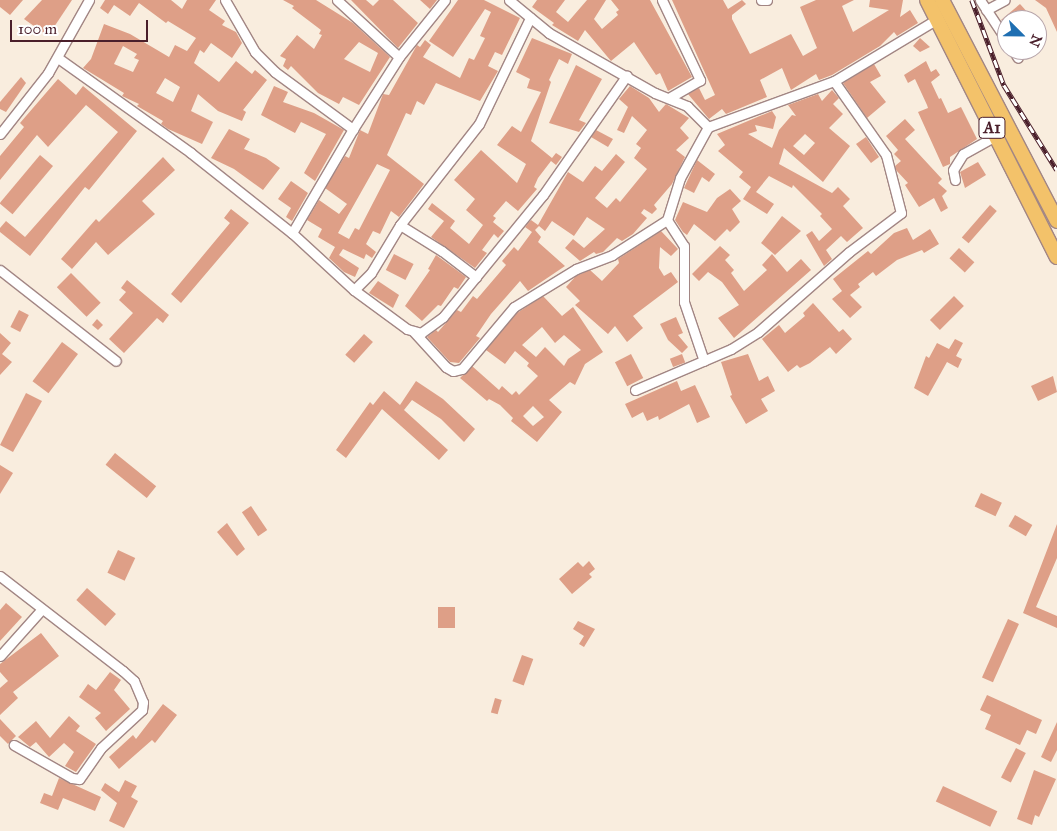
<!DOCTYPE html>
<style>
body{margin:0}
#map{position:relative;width:1057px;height:831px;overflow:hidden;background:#f9edde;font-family:"IM FELL Great Primer",serif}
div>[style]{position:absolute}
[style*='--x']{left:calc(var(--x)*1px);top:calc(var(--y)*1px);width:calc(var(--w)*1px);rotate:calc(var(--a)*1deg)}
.building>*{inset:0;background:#de9f87;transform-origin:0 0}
.roads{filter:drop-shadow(1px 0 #a28684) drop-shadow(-1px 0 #a28684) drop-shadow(0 1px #a28684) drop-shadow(0 -1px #a28684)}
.minor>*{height:9px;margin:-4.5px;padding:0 4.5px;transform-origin:4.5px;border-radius:4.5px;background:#fff}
.highway>*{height:14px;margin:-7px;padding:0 7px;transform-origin:7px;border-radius:7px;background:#f3c26a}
.rail>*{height:4.5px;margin-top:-2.25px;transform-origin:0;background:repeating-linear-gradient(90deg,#fff 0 8px,#4a1f2b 0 16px);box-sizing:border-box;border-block:1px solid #4a1f2b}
span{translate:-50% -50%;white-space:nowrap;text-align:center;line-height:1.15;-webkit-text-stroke:4.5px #fff;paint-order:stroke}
.shield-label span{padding:1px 4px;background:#fff;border:1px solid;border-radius:4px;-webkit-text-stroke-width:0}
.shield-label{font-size:16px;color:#4a1f2b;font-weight:700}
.north{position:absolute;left:997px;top:10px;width:50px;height:50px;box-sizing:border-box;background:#fff;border:1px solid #b7a5aa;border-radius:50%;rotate:113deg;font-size:14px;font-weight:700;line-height:20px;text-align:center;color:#4a1f2b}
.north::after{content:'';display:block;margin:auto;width:18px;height:22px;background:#1f6fb2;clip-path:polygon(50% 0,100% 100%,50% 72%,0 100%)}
.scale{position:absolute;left:10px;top:20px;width:138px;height:22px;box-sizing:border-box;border:2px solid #4a1f2b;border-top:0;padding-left:6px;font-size:15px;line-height:18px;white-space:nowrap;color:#4a1f2b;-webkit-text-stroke:4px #fff;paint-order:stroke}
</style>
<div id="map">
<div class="building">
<div style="clip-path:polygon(0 0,23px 0,10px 15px,0 7px)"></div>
<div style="clip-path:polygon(42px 0,72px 0,48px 36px,24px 19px)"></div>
<div style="clip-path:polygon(evenodd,105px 0,171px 0,182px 9px,187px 0,216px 0,209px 10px,225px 21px,222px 25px,236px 32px,242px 43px,232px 58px,211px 43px,204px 53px,200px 50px,194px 63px,219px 82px,236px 61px,252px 74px,255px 70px,267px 80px,243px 110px,246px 112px,242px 121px,218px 111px,198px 94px,191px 111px,213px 122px,202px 144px,168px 129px,161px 124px,163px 121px,137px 106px,139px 104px,122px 96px,124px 93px,83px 68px,91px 59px,104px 24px,130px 34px,169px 57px,175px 45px,187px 51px,196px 38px,168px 21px,166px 23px,139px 3px,130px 16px,114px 5px,108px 14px,100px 8px,105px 0,123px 46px,137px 54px,134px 58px,139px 60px,133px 72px,114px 64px,123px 46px,105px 0,165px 78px,180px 87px,173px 102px,156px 93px,165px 78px)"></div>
<div style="clip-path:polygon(evenodd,283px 0,316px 0,353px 23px,390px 57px,359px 105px,343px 97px,339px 104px,318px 93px,291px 66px,288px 70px,283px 66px,286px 59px,280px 56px,297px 35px,314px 49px,322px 35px,319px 34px,321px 30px,292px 8px,294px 6px,283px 0,359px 42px,378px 53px,370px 72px,344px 59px,359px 42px)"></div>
<div style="clip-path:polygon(351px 0,366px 0,373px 6px,379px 0,393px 0,418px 23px,398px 48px)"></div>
<div style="clip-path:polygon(420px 0,437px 0,430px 9px)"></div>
<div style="clip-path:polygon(evenodd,458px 0,484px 0,520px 18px,502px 55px,495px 52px,488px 66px,498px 71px,480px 101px,436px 83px,424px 105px,417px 101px,411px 115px,406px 113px,387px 155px,424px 184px,399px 217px,391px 211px,380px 234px,373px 231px,366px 244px,376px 252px,372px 258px,366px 254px,364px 259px,343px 249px,339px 255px,359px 268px,355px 277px,344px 272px,329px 258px,335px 247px,318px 237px,322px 229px,307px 220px,319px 200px,339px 214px,347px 204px,325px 188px,345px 156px,349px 158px,360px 130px,368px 134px,383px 94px,389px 95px,417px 45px,420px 47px,425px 40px,431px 45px,423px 57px,460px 78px,469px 58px,474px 60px,485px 38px,480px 36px,491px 12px,485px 9px,453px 57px,429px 41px,458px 0,377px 164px,390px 170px,359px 230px,355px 228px,349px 239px,338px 233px,377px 164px)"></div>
<div style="clip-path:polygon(537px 0,565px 0,556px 12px,568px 22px,587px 0,606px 0,594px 19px,602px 29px,618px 15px,616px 12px,619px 10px,611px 0,650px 0,692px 77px,668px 91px,660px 73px,656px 75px,634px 42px,611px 61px,585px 30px,578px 41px,552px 25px,554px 23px,532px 7px)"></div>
<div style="clip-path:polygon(672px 0,723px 0,728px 9px,742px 0,746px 4px,732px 15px,732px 19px,750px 54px,791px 34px,803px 56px,817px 48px,800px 7px,816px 0,854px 0,842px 6px,853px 32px,889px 10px,869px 7px,870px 0,903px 0,900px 17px,910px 10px,918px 23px,897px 36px,894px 32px,880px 46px,832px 75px,819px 80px,816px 74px,791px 90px,782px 68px,760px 80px,767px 97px,726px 114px,722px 109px,709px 119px,688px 94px,699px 88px,705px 100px,715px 95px)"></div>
<div style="clip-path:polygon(1035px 0,1057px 0,1057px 32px,1046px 8px)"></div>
<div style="clip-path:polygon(1020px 4px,1029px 14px,1022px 20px,1001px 20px)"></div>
<div style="clip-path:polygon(532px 38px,572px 54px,568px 64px,559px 59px,549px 80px,551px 82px,531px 141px,552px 158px,556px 153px,562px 157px,556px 165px,551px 161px,538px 178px,534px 187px,537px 189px,518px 211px,506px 201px,493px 216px,496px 218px,493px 222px,504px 231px,498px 238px,494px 234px,482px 250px,487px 253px,475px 268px,431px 237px,444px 221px,428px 209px,432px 203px,455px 221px,450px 228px,469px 244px,483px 225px,466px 210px,475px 199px,454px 180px,481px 150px,517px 183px,526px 164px,497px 145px,512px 126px,521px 132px,541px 92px,527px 88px,530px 79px,516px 72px)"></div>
<div style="clip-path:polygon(920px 38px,930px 47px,920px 52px,913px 46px)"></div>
<div style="clip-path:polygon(926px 61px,931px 72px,936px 69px,940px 75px,931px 82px,939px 99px,941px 98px,948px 113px,961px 107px,977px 139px,950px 157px,950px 164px,943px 167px,918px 112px,928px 108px,927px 105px,915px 79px,908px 83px,904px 75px)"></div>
<div style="clip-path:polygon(874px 64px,881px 76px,870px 82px,886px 102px,867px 118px,843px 83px)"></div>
<div style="clip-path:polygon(576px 65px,602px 79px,579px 120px,586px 123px,579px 132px,549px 123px)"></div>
<div style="clip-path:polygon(21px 77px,26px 83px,6px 112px,0 109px,0 102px)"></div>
<div style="clip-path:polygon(58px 79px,76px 95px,83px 86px,137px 131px,89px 190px,85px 187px,30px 256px,0 232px,0 228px,6px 221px,25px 237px,118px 132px,86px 105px,48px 147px,37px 135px,0 180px,0 156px,24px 127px,20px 123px)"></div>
<div style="clip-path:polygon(274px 86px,288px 92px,283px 102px,314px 113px,344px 130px,315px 181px,304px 173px,326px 134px,301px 122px,295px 133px,261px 115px)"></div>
<div style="clip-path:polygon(630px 86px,649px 98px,659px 112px,666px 104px,689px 118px,680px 128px,689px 138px,676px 150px,685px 157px,672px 184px,654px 205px,657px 209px,652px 214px,644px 209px,641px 213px,647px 218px,633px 234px,622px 241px,617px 238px,603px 252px,596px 254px,594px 252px,580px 261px,565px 248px,573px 239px,584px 248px,605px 229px,587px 217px,574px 236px,552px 221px,545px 231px,539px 226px,535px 230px,541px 237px,538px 242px,565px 266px,528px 291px,520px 281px,491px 314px,476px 336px,480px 338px,459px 363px,450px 362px,427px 337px,436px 330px,438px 332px,457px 310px,461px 312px,473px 296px,477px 299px,506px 265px,502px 261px,514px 247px,518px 251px,532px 232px,525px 227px,531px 220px,538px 225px,568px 172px,583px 182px,595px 166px,602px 171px,616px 154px,625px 162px,595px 198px,607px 208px,616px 198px,620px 202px,647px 169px,634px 158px,641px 148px,636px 144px,647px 130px,632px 116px,624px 133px,617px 130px,628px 107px,619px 99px)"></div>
<div style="clip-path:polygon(evenodd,832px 90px,839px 98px,833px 104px,843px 114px,829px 128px,850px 146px,823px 182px,784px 148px,779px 164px,832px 193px,838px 187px,850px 199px,843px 206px,863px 228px,847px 242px,841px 236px,826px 250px,832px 259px,824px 266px,806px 235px,812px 231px,819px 241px,832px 229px,820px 216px,822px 214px,793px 185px,792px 188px,769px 176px,756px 192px,774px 204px,767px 214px,743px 199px,751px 187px,739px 177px,743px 172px,718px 151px,725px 145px,717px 134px,772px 111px,776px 117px,773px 129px,755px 125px,757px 131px,748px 134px,772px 148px,779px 130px,792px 115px,796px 116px,788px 105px,818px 94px,822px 101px,832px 90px,805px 134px,815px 143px,804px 155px,793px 146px,805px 134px)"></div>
<div style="clip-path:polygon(905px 119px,915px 130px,905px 139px,942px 179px,938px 183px,947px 191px,942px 196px,948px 208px,941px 212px,934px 198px,919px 207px,905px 185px,908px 183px,896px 170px,895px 166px,901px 161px,894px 154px,898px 150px,886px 136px)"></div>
<div style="clip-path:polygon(229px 129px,250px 139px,244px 149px,266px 158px,280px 168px,263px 190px,234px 169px,211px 158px)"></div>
<div style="clip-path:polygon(596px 130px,613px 139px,608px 147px,591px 137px)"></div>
<div style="clip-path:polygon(866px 137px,879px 157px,871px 163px,856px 144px)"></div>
<div style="left:40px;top:155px;width:17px;height:63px;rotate:40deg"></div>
<div style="clip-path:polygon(163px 157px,175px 170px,142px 201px,155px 214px,108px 255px,96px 242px,72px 269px,61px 259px,96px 219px,99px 222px)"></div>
<div style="clip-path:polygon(697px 160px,715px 174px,709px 182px,702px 177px,694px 193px,684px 188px)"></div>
<div style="clip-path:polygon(978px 162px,986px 175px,965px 188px,960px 172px)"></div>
<div style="clip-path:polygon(291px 181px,308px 193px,292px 221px,286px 217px,291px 208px,278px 199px)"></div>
<div style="clip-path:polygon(730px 189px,741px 201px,732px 209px,740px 222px,730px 232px,727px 229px,715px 241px,694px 224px,687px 235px,683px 232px,675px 220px,683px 202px,707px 212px,717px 198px)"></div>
<div style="left:990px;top:205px;width:9px;height:43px;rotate:41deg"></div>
<div style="clip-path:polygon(231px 209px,249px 223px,181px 303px,171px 294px,230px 223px,224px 218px)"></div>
<div style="clip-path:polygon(782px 216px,801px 231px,775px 255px,761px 243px)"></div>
<div style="clip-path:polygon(907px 228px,913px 240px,930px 229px,939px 244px,924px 253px,922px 250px,897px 260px,876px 276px,873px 272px,858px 284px,860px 287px,850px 295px,862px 307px,850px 318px,832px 299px,842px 291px,833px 279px,868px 251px,871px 254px,894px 233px)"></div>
<div style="clip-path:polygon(661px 231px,678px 249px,671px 256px,660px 247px,659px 268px,664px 276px,671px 272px,678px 282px,633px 316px,643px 328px,627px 342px,615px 326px,608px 334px,575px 305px,580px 301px,566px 287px,576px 276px,590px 270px,602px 281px,619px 263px,618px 259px)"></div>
<div style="clip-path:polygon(720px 246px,730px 255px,725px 260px,734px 270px,731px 273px,744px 291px,767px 270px,762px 265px,772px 254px,787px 272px,801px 259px,811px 270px,734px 338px,718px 318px,739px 305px,722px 282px,708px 272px,699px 281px,692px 274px)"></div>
<div style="left:959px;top:248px;width:21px;height:14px;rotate:43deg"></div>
<div style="left:394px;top:254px;width:22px;height:18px;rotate:27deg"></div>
<div style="clip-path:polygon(436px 255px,466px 277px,458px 289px,454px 287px,441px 306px,438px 305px,422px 321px,405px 306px,430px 270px,428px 269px)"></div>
<div style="left:71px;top:273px;width:42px;height:20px;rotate:45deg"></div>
<div style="clip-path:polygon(127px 280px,169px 315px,163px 323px,157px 318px,124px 353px,109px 339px,133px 313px,119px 300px,126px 292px,121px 288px)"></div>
<div style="clip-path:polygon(378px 281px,399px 295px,393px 308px,369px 293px)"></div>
<div style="clip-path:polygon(evenodd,543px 296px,562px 316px,573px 307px,603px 352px,585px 364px,575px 385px,570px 382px,549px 400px,562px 412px,537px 442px,511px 421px,513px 418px,500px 405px,489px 399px,487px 401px,460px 378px,472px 366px,499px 390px,502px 386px,512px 395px,516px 391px,519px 395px,538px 376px,527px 366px,529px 363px,515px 351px,505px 364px,486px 350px,517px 313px,543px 296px,542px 327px,555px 343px,564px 335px,581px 350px,568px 359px,564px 366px,545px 347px,536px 357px,522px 345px,542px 327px,543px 296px,533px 406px,544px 417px,533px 426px,523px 416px,533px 406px)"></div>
<div style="left:954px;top:296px;width:14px;height:34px;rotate:45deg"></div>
<div style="clip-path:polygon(813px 303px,839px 332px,843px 329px,852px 339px,836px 354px,830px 347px,810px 363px,800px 368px,797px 365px,788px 372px,762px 339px,779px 325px,785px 333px,805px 316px,803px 313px)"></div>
<div style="left:19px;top:310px;width:11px;height:19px;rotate:27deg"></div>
<div style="clip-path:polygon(676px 317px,683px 333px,678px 335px,688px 347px,682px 353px,668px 340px,660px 324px)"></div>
<div style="clip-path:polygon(97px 319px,103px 325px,98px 330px,92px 325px)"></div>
<div style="clip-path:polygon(0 333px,11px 343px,2px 354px,12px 362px,0 375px)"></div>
<div style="left:364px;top:334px;width:12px;height:28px;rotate:42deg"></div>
<div style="clip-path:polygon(955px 339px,963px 343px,956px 356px,962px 359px,958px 368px,947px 362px,928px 396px,914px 388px,926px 356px,929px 358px,937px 343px,949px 349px)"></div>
<div style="left:62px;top:342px;width:20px;height:49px;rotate:37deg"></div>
<div style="left:631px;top:354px;width:27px;height:18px;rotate:63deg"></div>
<div style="left:682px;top:354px;width:9px;height:13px;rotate:69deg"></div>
<div style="clip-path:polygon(748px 354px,759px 381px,768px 376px,775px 391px,761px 399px,768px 411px,746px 424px,730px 396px,732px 395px,721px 362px)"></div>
<div style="clip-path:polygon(1053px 376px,1057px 392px,1038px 401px,1031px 386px)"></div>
<div style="clip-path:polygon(416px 381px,443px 399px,475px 429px,464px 442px,441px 419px,412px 400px,404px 410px,448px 450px,439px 460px,382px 409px,346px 458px,336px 450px,370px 402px,373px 405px,384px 391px,400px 405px)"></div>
<div style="clip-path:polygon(677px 381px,681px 391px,695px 385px,710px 417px,697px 423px,689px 404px,659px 420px,658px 416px,647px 421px,643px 412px,632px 418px,625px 404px)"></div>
<div style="clip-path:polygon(26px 393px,42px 401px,13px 452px,0 445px)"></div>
<div style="left:115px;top:453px;width:53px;height:15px;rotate:39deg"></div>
<div style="clip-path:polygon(0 465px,13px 473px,0 494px)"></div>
<div style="left:981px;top:493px;width:23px;height:15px;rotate:25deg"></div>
<div style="left:251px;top:506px;width:29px;height:11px;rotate:56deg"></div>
<div style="left:1015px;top:515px;width:20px;height:13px;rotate:30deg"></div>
<div style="clip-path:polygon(227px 523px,245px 549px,237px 556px,217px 532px)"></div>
<div style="clip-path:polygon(1057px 524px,1057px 558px,1036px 607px,1057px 616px,1057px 628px,1023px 613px)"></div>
<div style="left:118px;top:550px;width:19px;height:25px;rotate:25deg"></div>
<div style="clip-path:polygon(589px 561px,595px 569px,589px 574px,592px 577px,572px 594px,559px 579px,578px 562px,583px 567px)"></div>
<div style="left:87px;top:588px;width:39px;height:16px;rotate:42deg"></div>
<div style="clip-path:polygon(6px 603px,22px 617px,0 641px,0 610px)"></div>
<div style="left:438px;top:607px;width:17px;height:21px"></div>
<div style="left:1008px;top:619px;width:12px;height:64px;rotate:24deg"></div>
<div style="clip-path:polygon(578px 621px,595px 629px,584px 647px,579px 644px,584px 636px,573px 629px)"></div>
<div style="clip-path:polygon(41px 633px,59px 656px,13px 692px,18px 698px,0 715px,0 688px,8px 681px,0 672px,0 664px)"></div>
<div style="left:522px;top:655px;width:12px;height:28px;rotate:20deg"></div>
<div style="clip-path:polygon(110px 672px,121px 680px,114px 690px,130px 709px,106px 731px,95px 718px,101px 713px,79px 697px,88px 684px,96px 690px)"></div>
<div style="clip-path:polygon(987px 695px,1042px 720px,1036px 734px,1027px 730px,1020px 745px,985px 729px,991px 715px,980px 710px)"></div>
<div style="left:495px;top:698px;width:7px;height:15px;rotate:16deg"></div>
<div style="clip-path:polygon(163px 704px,177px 715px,155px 743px,152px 740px,119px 769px,109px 757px,133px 735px,136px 739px)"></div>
<div style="clip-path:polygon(69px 716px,80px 726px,76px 731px,96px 744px,76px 772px,65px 766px,74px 752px,64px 743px,49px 757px,36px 742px,30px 747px,18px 737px,36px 721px,50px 738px)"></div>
<div style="clip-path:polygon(0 719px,16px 736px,8px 744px,0 736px)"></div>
<div style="clip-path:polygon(1057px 722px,1057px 750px,1051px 762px,1041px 757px)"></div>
<div style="left:1016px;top:748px;width:11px;height:33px;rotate:27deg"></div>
<div style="clip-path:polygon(1034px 770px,1056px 779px,1039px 817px,1035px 815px,1032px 825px,1017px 819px)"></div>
<div style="clip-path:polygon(59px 778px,101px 797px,95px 811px,63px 798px,58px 810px,40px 803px,44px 793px,52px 796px)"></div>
<div style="clip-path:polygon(125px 780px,137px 786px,131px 797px,138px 801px,124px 828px,109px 821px,117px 803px,101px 790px,105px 783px,119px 792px)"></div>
<div style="left:943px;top:786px;width:60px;height:17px;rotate:25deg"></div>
</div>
<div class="roads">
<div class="minor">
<div style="--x:225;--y:0;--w:60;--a:60"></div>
<div style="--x:255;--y:52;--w:28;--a:45"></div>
<div style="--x:275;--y:72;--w:97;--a:36.2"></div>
<div style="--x:337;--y:0;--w:84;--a:42.6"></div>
<div style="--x:509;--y:0;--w:52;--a:39.5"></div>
<div style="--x:549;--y:33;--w:122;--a:29.5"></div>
<div style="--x:655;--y:93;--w:35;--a:22"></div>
<div style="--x:687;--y:106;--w:30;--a:45"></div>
<div style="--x:662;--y:0;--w:89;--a:64.6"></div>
<div style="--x:700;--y:80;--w:34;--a:150"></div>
<div style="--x:761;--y:0;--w:6;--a:0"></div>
<div style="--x:980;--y:0;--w:49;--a:56.6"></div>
<div style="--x:986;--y:10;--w:21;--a:-28"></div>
<div style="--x:1013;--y:50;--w:9;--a:58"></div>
<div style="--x:58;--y:58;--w:163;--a:35.5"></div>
<div style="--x:191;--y:153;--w:129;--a:38.4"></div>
<div style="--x:292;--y:233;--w:84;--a:42.6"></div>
<div style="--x:354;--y:290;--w:66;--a:36.3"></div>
<div style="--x:407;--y:329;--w:15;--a:16"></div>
<div style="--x:421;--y:333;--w:27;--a:-36"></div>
<div style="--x:443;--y:317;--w:158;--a:-50.7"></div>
<div style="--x:543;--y:195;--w:146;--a:-55"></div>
<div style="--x:0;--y:134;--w:78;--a:-51.8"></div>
<div style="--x:48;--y:73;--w:84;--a:-60.7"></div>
<div style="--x:955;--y:180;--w:10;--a:-101"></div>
<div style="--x:953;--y:170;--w:19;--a:-58"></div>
<div style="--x:963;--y:154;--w:38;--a:-29"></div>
<div style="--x:667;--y:220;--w:31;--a:57"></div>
<div style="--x:684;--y:246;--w:56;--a:90"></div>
<div style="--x:684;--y:302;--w:62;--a:71.3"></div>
<div style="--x:400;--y:225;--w:49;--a:31.8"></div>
<div style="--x:442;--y:251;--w:43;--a:37.4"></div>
<div style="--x:292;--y:233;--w:121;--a:-59.6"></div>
<div style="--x:353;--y:129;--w:85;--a:-57.4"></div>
<div style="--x:399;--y:57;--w:73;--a:-51.1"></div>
<div style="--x:0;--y:270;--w:147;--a:38.1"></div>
<div style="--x:354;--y:290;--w:24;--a:-45"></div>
<div style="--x:371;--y:273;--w:56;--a:-58.9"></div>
<div style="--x:400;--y:225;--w:128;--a:-52"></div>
<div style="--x:479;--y:124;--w:118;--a:-64.3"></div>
<div style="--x:413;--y:331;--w:49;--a:47.5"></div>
<div style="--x:446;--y:367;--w:8;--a:30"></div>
<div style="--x:453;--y:371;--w:9;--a:-13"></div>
<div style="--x:462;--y:369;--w:81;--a:-50"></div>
<div style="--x:514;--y:307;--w:73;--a:-31.5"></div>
<div style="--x:576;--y:269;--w:39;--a:-21"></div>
<div style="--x:612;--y:255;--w:65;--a:-32.5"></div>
<div style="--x:667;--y:220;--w:44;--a:-72.8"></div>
<div style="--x:680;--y:178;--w:58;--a:-61.2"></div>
<div style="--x:708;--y:127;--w:134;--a:-20.1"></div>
<div style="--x:834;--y:81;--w:120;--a:-31"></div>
<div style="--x:635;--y:390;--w:104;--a:-23.1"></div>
<div style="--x:731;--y:349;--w:32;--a:-32"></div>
<div style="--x:758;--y:332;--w:121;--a:-41.3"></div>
<div style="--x:849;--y:252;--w:65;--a:-36.9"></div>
<div style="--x:901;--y:213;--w:60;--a:-104.5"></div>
<div style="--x:886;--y:155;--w:90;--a:-125.1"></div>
<div style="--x:0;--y:576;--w:155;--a:37.7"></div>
<div style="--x:123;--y:671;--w:15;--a:42"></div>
<div style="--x:134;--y:681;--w:23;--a:67"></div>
<div style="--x:143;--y:702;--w:8;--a:97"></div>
<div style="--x:142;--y:710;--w:56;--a:137.2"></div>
<div style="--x:101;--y:748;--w:38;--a:125"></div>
<div style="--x:79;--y:779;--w:7;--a:-172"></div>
<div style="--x:72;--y:778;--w:67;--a:-150.4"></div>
<div style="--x:0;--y:656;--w:63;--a:-48.2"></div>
</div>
<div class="highway">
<div style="--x:927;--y:0;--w:288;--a:63.2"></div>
<div style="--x:942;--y:0;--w:249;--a:62.5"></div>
</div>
</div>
<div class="rail">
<div style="--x:972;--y:0;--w:91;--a:69.4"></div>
<div style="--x:1004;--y:85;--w:100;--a:58.1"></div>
</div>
<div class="shield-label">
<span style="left:992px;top:128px">A1</span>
</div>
<div class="north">N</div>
<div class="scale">100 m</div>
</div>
